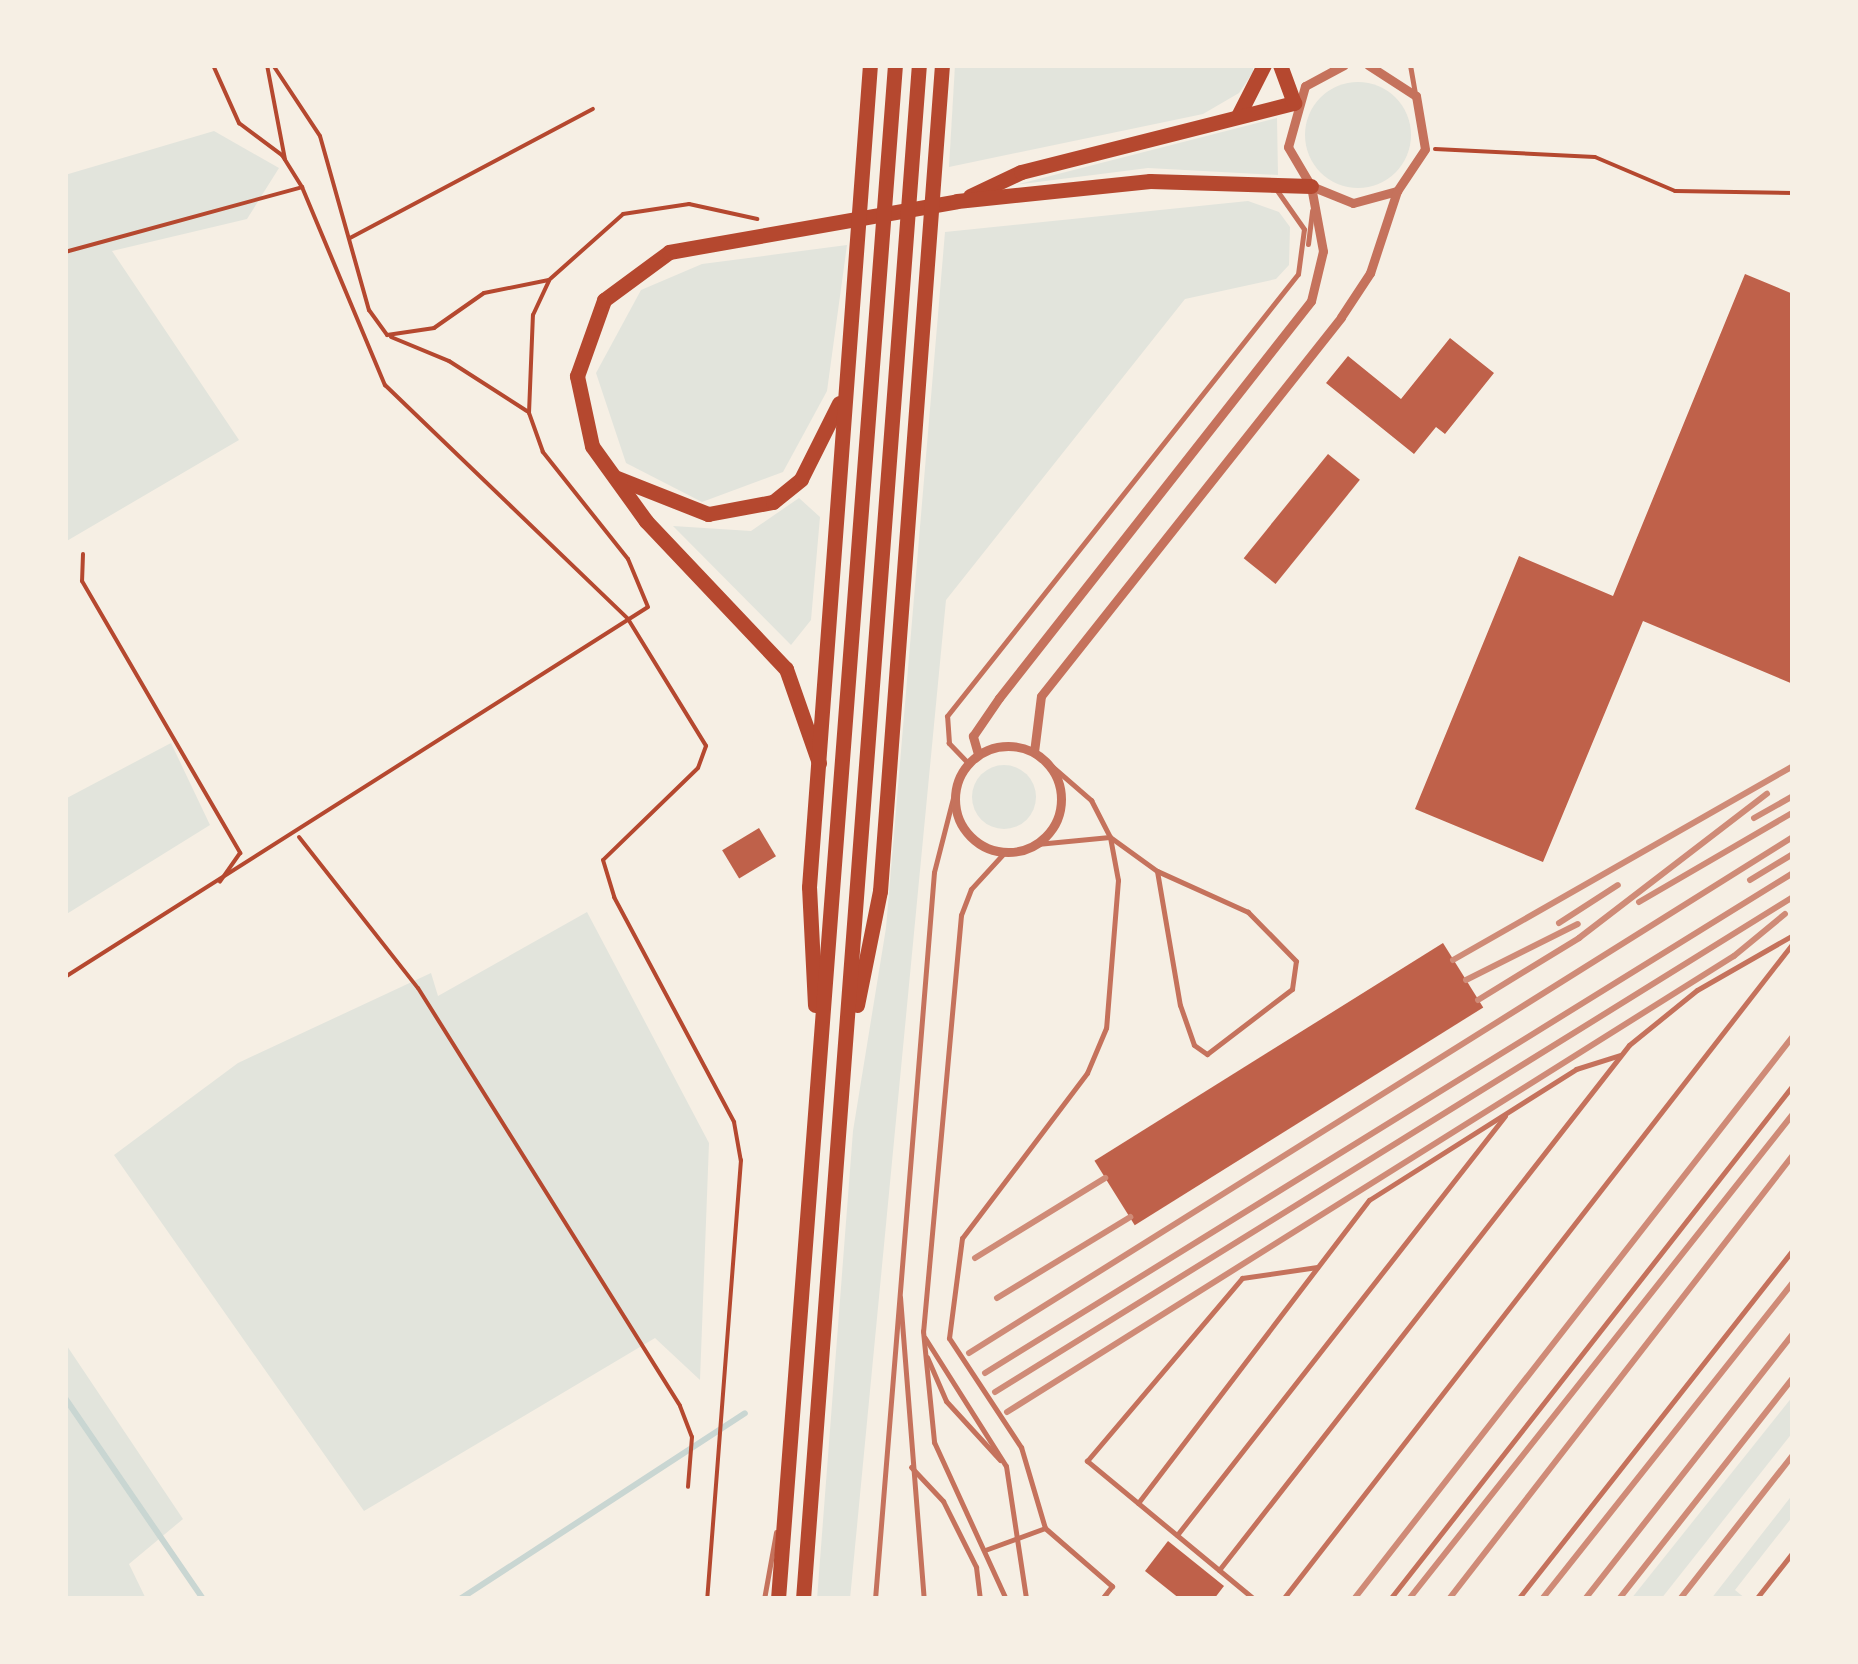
<!DOCTYPE html>
<style>
body{margin:0}
#map{position:relative;width:1858px;height:1664px;overflow:hidden;background:#f6efe4;font-family:Commissioner,sans-serif}
div>[style]{position:absolute}
[style*='--x']{left:calc(var(--x)*1px);top:calc(var(--y)*1px);width:calc(var(--w)*1px);rotate:calc(var(--a)*1deg)}
.green>*{inset:0;background:#e2e4dc}
.round{border-radius:50%}
.stream>*{height:6px;margin:-3px;padding:0 3px;transform-origin:3px;border-radius:3px;background:#c9d6d2}
.building>*{inset:0;background:#bf614a;transform-origin:0 0}
.path>*{height:4px;margin:-2px;padding:0 2px;transform-origin:2px;border-radius:2px;background:#b5482f}
.service>*{height:5px;margin:-2.5px;padding:0 2.5px;transform-origin:2.5px;border-radius:2.5px;background:#c5725c}
.minor>*{height:9px;margin:-4.5px;padding:0 4.5px;transform-origin:4.5px;border-radius:4.5px;background:#c5725c}
.minor>.ring{margin:-4.5px;padding:0;box-sizing:content-box;background:none;border:9px solid #c5725c;border-radius:50%}
.trunk>*{height:15px;margin:-7.5px;padding:0 7.5px;transform-origin:7.5px;border-radius:7.5px;background:#b5482f}
.rail>*{height:6px;margin:-3px;padding:0 3px;transform-origin:3px;border-radius:3px;background:#cf8b77}
span{translate:-50% -50%;white-space:nowrap;text-align:center;line-height:1.15;-webkit-text-stroke:8px #f6efe4;paint-order:stroke}
.frame{position:absolute;inset:0;border:68px solid #f6efe4;pointer-events:none}
</style>
<div id="map">
<div class="green">
<div style="clip-path:polygon(955px 65px,1253px 65px,1253px 72px,1239px 93px,1203px 114px,949px 167px)"></div>
<div class="round" style="left:1305px;top:82px;width:106px;height:106px"></div>
<div style="clip-path:polygon(1277px 118px,1278px 175px,1148px 168px,1015px 185px)"></div>
<div style="clip-path:polygon(214px 131px,279px 168px,247px 219px,112px 251px,239px 440px,65px 542px,65px 175px)"></div>
<div style="clip-path:polygon(1248px 201px,1279px 212px,1290px 227px,1289px 265px,1276px 279px,1185px 299px,946px 600px,850px 1599px,817px 1599px,853px 1131px,886px 928px,945px 232px)"></div>
<div style="clip-path:polygon(847px 245px,827px 391px,783px 472px,702px 502px,626px 463px,596px 373px,641px 290px,702px 264px)"></div>
<div style="clip-path:polygon(799px 498px,820px 517px,811px 620px,791px 645px,673px 526px,751px 531px)"></div>
<div style="clip-path:polygon(171px 743px,210px 825px,65px 915px,65px 799px)"></div>
<div class="round" style="left:972px;top:765px;width:64px;height:64px"></div>
<div style="clip-path:polygon(587px 912px,709px 1143px,700px 1380px,655px 1338px,364px 1511px,114px 1155px,238px 1063px,431px 973px,438px 996px)"></div>
<div style="clip-path:polygon(65px 1343px,183px 1519px,129px 1564px,146px 1599px,65px 1599px)"></div>
<div style="clip-path:polygon(1793px 1396px,1793px 1432px,1661px 1599px,1631px 1599px)"></div>
<div style="clip-path:polygon(1793px 1494px,1793px 1516px,1735px 1590px,1746px 1599px,1711px 1599px)"></div>
</div>
<div class="stream">
<div style="--x:65;--y:1398;--w:244;--a:55.5"></div>
<div style="--x:460;--y:1599;--w:340;--a:-33.1"></div>
</div>
<div class="building">
<div style="clip-path:polygon(1745px 274px,1793px 294px,1793px 684px,1643px 621px,1543px 862px,1415px 809px,1519px 556px,1613px 596px)"></div>
<div style="clip-path:polygon(1450px 338px,1494px 373px,1445px 434px,1436px 427px,1414px 454px,1326px 383px,1348px 356px,1401px 399px)"></div>
<div style="left:1328px;top:454px;width:41px;height:134px;rotate:39deg"></div>
<div style="left:759px;top:828px;width:33px;height:43px;rotate:59deg"></div>
<div style="left:1443px;top:943px;width:76px;height:411px;rotate:58deg"></div>
<div style="clip-path:polygon(1168px 1541px,1224px 1586px,1214px 1599px,1180px 1599px,1145px 1571px)"></div>
</div>
<div class="path">
<div style="--x:213;--y:65;--w:64;--a:65.9"></div>
<div style="--x:239;--y:123;--w:54;--a:36.7"></div>
<div style="--x:282;--y:155;--w:38;--a:58"></div>
<div style="--x:302;--y:187;--w:215;--a:67.3"></div>
<div style="--x:385;--y:385;--w:337;--a:43.9"></div>
<div style="--x:628;--y:619;--w:149;--a:58.4"></div>
<div style="--x:706;--y:746;--w:23;--a:110"></div>
<div style="--x:698;--y:768;--w:132;--a:135.9"></div>
<div style="--x:603;--y:860;--w:39;--a:73"></div>
<div style="--x:614;--y:897;--w:255;--a:61.9"></div>
<div style="--x:734;--y:1122;--w:39;--a:80"></div>
<div style="--x:741;--y:1160;--w:440;--a:94.4"></div>
<div style="--x:267;--y:65;--w:96;--a:79.2"></div>
<div style="--x:273;--y:65;--w:85;--a:56.5"></div>
<div style="--x:320;--y:136;--w:181;--a:74.3"></div>
<div style="--x:369;--y:310;--w:31;--a:54"></div>
<div style="--x:387;--y:335;--w:48;--a:-8.5"></div>
<div style="--x:434;--y:328;--w:61;--a:-35"></div>
<div style="--x:484;--y:293;--w:66;--a:-11.3"></div>
<div style="--x:1435;--y:149;--w:160;--a:2.9"></div>
<div style="--x:1595;--y:157;--w:87;--a:23"></div>
<div style="--x:1675;--y:191;--w:118;--a:1"></div>
<div style="--x:350;--y:238;--w:275;--a:-28"></div>
<div style="--x:65;--y:252;--w:246;--a:-15.3"></div>
<div style="--x:391;--y:337;--w:63;--a:22.5"></div>
<div style="--x:449;--y:361;--w:93;--a:32.7"></div>
<div style="--x:83;--y:554;--w:27;--a:92"></div>
<div style="--x:82;--y:581;--w:315;--a:59.8"></div>
<div style="--x:240;--y:853;--w:35;--a:125"></div>
<div style="--x:299;--y:837;--w:192;--a:51.8"></div>
<div style="--x:418;--y:988;--w:493;--a:57.9"></div>
<div style="--x:680;--y:1406;--w:33;--a:69"></div>
<div style="--x:692;--y:1437;--w:50;--a:94.6"></div>
<div style="--x:65;--y:977;--w:690;--a:-32.4"></div>
<div style="--x:648;--y:607;--w:52;--a:-112.6"></div>
<div style="--x:628;--y:559;--w:137;--a:-128.5"></div>
<div style="--x:543;--y:452;--w:41;--a:-109.7"></div>
<div style="--x:529;--y:413;--w:98;--a:-87.7"></div>
<div style="--x:533;--y:315;--w:38;--a:-65"></div>
<div style="--x:549;--y:280;--w:99;--a:-41.7"></div>
<div style="--x:623;--y:214;--w:67;--a:-8.6"></div>
<div style="--x:689;--y:204;--w:70;--a:12.4"></div>
</div>
<div class="service">
<div style="--x:1410;--y:65;--w:28;--a:80"></div>
<div style="--x:1308;--y:244;--w:34;--a:-83"></div>
<div style="--x:1046;--y:761;--w:60;--a:40.9"></div>
<div style="--x:1091;--y:800;--w:42;--a:62.8"></div>
<div style="--x:1110;--y:837;--w:44;--a:79.5"></div>
<div style="--x:1118;--y:880;--w:148;--a:94.6"></div>
<div style="--x:1106;--y:1028;--w:49;--a:112.9"></div>
<div style="--x:1087;--y:1073;--w:207;--a:127.1"></div>
<div style="--x:962;--y:1238;--w:101;--a:97.4"></div>
<div style="--x:949;--y:1338;--w:131;--a:56.6"></div>
<div style="--x:1021;--y:1447;--w:84;--a:73.5"></div>
<div style="--x:1045;--y:1528;--w:89;--a:40.9"></div>
<div style="--x:1112;--y:1586;--w:16;--a:128"></div>
<div style="--x:968;--y:763;--w:28;--a:-134"></div>
<div style="--x:949;--y:743;--w:27;--a:-94"></div>
<div style="--x:947;--y:716;--w:564;--a:-51.55"></div>
<div style="--x:1298;--y:274;--w:45;--a:-82.4"></div>
<div style="--x:1304;--y:229;--w:49;--a:-125"></div>
<div style="--x:1037;--y:844;--w:73;--a:-5.5"></div>
<div style="--x:1110;--y:837;--w:58;--a:35.9"></div>
<div style="--x:1157;--y:871;--w:136;--a:80.3"></div>
<div style="--x:1180;--y:1005;--w:42;--a:70.7"></div>
<div style="--x:1194;--y:1045;--w:16;--a:35"></div>
<div style="--x:1207;--y:1054;--w:107;--a:-37.4"></div>
<div style="--x:1292;--y:989;--w:28;--a:-82"></div>
<div style="--x:1296;--y:961;--w:69;--a:-134.4"></div>
<div style="--x:1248;--y:912;--w:100;--a:-155.7"></div>
<div style="--x:1004;--y:853;--w:49;--a:132.5"></div>
<div style="--x:971;--y:889;--w:28;--a:111"></div>
<div style="--x:961;--y:915;--w:418;--a:95.2"></div>
<div style="--x:923;--y:1331;--w:112;--a:84.3"></div>
<div style="--x:934;--y:1442;--w:173;--a:65.4"></div>
<div style="--x:900;--y:1297;--w:303;--a:85.5"></div>
<div style="--x:925;--y:1338;--w:151;--a:57.7"></div>
<div style="--x:1006;--y:1466;--w:134;--a:81.4"></div>
<div style="--x:927;--y:1357;--w:48;--a:66.6"></div>
<div style="--x:946;--y:1401;--w:80;--a:47.5"></div>
<div style="--x:911;--y:1467;--w:47;--a:46.7"></div>
<div style="--x:943;--y:1501;--w:74;--a:63.4"></div>
<div style="--x:976;--y:1567;--w:32;--a:83"></div>
<div style="--x:1138;--y:1503;--w:381;--a:-52.7"></div>
<div style="--x:1369;--y:1200;--w:245;--a:-32.3"></div>
<div style="--x:1576;--y:1069;--w:46;--a:-17.7"></div>
<div style="--x:1177;--y:1535;--w:532;--a:-51.95"></div>
<div style="--x:985;--y:1550;--w:64;--a:-20.1"></div>
<div style="--x:1219;--y:1570;--w:666;--a:-52.01"></div>
<div style="--x:1629;--y:1045;--w:87;--a:-39"></div>
<div style="--x:1697;--y:990;--w:111;--a:-29.8"></div>
<div style="--x:764;--y:1599;--w:68;--a:-79.8"></div>
<div style="--x:875;--y:1599;--w:729;--a:-85.36"></div>
<div style="--x:934;--y:872;--w:85;--a:-75.6"></div>
<div style="--x:1254;--y:1599;--w:217;--a:-140.4"></div>
<div style="--x:1087;--y:1461;--w:240;--a:-49.7"></div>
<div style="--x:1242;--y:1278;--w:76;--a:-8.3"></div>
<div style="--x:1283;--y:1599;--w:831;--a:-52.14"></div>
<div style="--x:1390;--y:1599;--w:653;--a:-51.9"></div>
<div style="--x:1518;--y:1599;--w:444;--a:-51.8"></div>
<div style="--x:1756;--y:1599;--w:60;--a:-51.8"></div>
</div>
<div class="minor">
<div style="--x:1344;--y:65;--w:44;--a:151.7"></div>
<div style="--x:1305;--y:86;--w:63;--a:105.6"></div>
<div style="--x:1288;--y:147;--w:45;--a:59.5"></div>
<div style="--x:1311;--y:186;--w:45;--a:22"></div>
<div style="--x:1353;--y:203;--w:46;--a:-15.3"></div>
<div style="--x:1397;--y:191;--w:50;--a:-56.3"></div>
<div style="--x:1425;--y:149;--w:54;--a:-99.6"></div>
<div style="--x:1416;--y:96;--w:57;--a:-147.1"></div>
<div class="ring" style="left:955px;top:746px;width:97px;height:97px"></div>
<div style="--x:1034;--y:752;--w:56;--a:-82.9"></div>
<div style="--x:1041;--y:696;--w:483;--a:-51.6"></div>
<div style="--x:1341;--y:317;--w:53;--a:-56.6"></div>
<div style="--x:1370;--y:273;--w:86;--a:-71.8"></div>
<div style="--x:978;--y:754;--w:19;--a:-106"></div>
<div style="--x:973;--y:736;--w:46;--a:-55.6"></div>
<div style="--x:999;--y:698;--w:505;--a:-51.84"></div>
<div style="--x:1311;--y:301;--w:51;--a:-76.5"></div>
<div style="--x:1323;--y:251;--w:66;--a:-100.5"></div>
</div>
<div class="trunk">
<div style="--x:1238;--y:116;--w:57;--a:-63"></div>
<div style="--x:970;--y:196;--w:56;--a:-25.2"></div>
<div style="--x:1021;--y:172;--w:282;--a:-14.2"></div>
<div style="--x:1294;--y:103;--w:40;--a:-110.2"></div>
<div style="--x:617;--y:478;--w:98;--a:21.6"></div>
<div style="--x:708;--y:514;--w:66;--a:-10.5"></div>
<div style="--x:773;--y:502;--w:36;--a:-39"></div>
<div style="--x:801;--y:479;--w:85;--a:-63.4"></div>
<div style="--x:819;--y:763;--w:100;--a:-109.3"></div>
<div style="--x:786;--y:669;--w:204;--a:-133.4"></div>
<div style="--x:646;--y:521;--w:92;--a:-125.8"></div>
<div style="--x:592;--y:446;--w:72;--a:-102.1"></div>
<div style="--x:577;--y:376;--w:81;--a:-70.4"></div>
<div style="--x:604;--y:300;--w:81;--a:-36.4"></div>
<div style="--x:669;--y:252;--w:292;--a:-10"></div>
<div style="--x:957;--y:201;--w:194;--a:-5.9"></div>
<div style="--x:1150;--y:181;--w:161;--a:1.8"></div>
<div style="--x:815;--y:1005;--w:118;--a:-92.9"></div>
<div style="--x:809;--y:887;--w:824;--a:-85.76"></div>
<div style="--x:857;--y:1005;--w:116;--a:-78.6"></div>
<div style="--x:880;--y:891;--w:828;--a:-85.71"></div>
<div style="--x:778;--y:1599;--w:1538;--a:-85.64"></div>
<div style="--x:803;--y:1599;--w:1538;--a:-85.68"></div>
</div>
<div class="rail">
<div style="--x:1754;--y:818;--w:45;--a:-29.4"></div>
<div style="--x:1750;--y:880;--w:50;--a:-31.2"></div>
<div style="--x:1639;--y:902;--w:175;--a:-30.2"></div>
<div style="--x:1559;--y:923;--w:70;--a:-32.8"></div>
<div style="--x:1453;--y:960;--w:391;--a:-29.7"></div>
<div style="--x:1466;--y:980;--w:125;--a:-26.6"></div>
<div style="--x:1478;--y:1000;--w:119;--a:-31.5"></div>
<div style="--x:1579;--y:938;--w:237;--a:-37.5"></div>
<div style="--x:975;--y:1258;--w:153;--a:-31.6"></div>
<div style="--x:997;--y:1298;--w:156;--a:-31.3"></div>
<div style="--x:969;--y:1353;--w:972;--a:-32.06"></div>
<div style="--x:985;--y:1373;--w:950;--a:-31.75"></div>
<div style="--x:995;--y:1392;--w:939;--a:-31.81"></div>
<div style="--x:1007;--y:1412;--w:858;--a:-32.1"></div>
<div style="--x:1734;--y:956;--w:66;--a:-39.5"></div>
<div style="--x:1354;--y:1599;--w:714;--a:-52.05"></div>
<div style="--x:1409;--y:1599;--w:619;--a:-51.63"></div>
<div style="--x:1449;--y:1599;--w:562;--a:-52.23"></div>
<div style="--x:1542;--y:1599;--w:404;--a:-51.6"></div>
<div style="--x:1585;--y:1599;--w:337;--a:-51.9"></div>
<div style="--x:1619;--y:1599;--w:281;--a:-51.8"></div>
<div style="--x:1680;--y:1599;--w:183;--a:-51.9"></div>
</div>
<div class="frame"></div>
</div>
